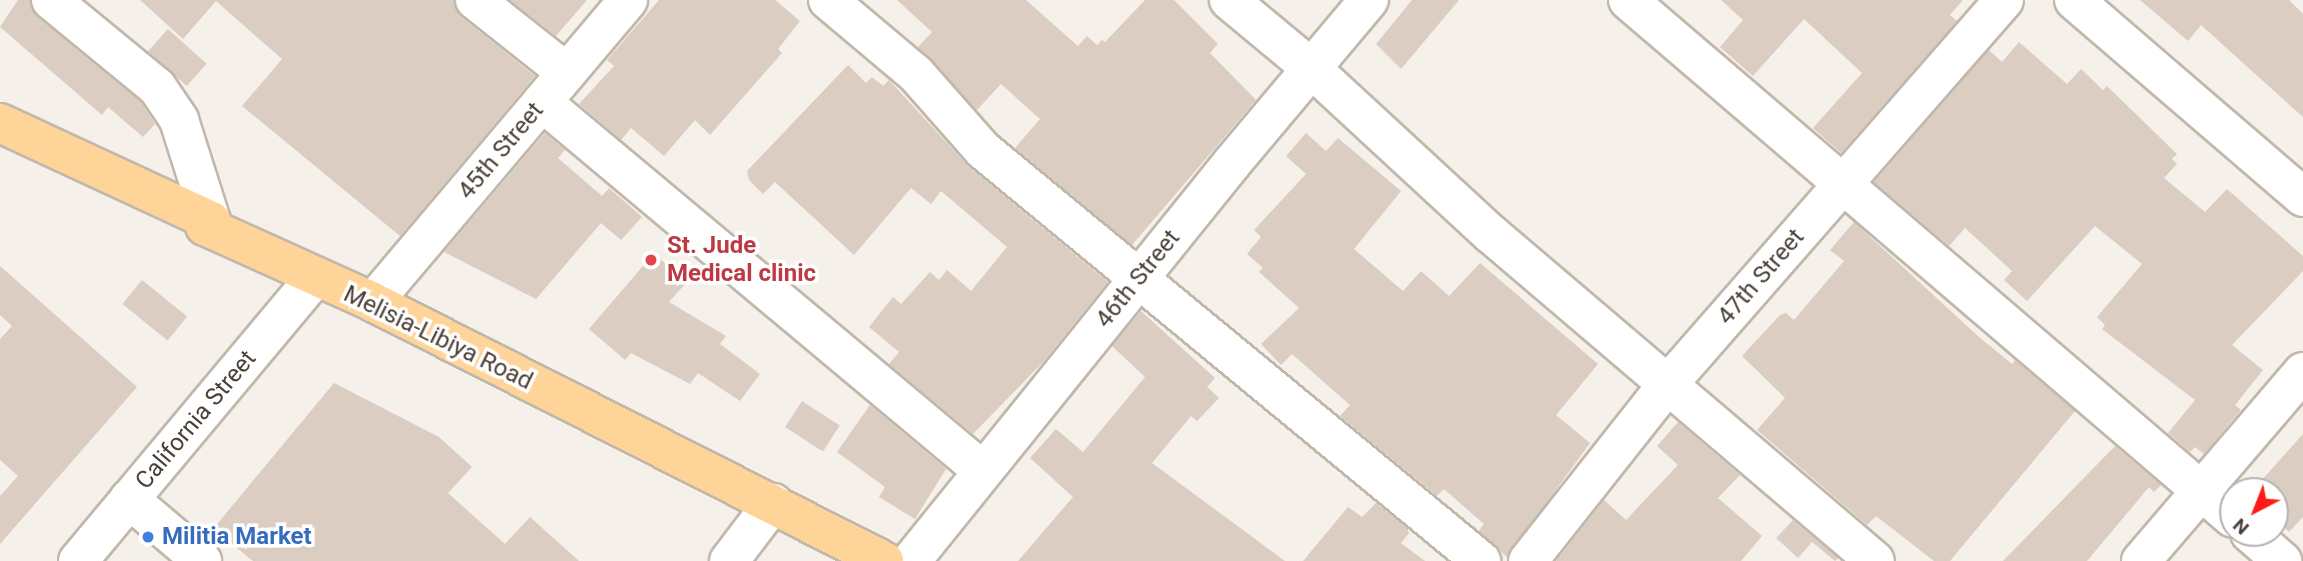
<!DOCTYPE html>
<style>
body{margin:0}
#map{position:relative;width:2303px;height:561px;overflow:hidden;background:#f5f0e9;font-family:Roboto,sans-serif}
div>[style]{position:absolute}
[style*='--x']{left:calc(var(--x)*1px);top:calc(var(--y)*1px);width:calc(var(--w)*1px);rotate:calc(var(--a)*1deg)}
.building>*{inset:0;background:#dbcdc1;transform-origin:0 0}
.roads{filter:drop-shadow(2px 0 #c1b7ab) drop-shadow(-2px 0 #c1b7ab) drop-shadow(0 2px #c1b7ab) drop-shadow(0 -2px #c1b7ab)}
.minor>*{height:38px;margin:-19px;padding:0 19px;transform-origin:19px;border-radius:19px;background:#fff}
.major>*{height:38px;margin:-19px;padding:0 19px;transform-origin:19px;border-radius:19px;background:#ffd499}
.dots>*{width:19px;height:19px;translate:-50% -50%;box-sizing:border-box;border:4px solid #fff;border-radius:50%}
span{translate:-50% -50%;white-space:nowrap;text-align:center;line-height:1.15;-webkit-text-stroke:7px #fff;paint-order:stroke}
.street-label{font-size:24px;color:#4a4037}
.health-label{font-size:24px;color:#be3a42;font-weight:700}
.left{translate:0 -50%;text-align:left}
.shop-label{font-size:24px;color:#366cbe;font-weight:700}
.north{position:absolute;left:2219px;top:477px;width:70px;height:70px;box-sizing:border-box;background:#fff;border:2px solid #b7b3af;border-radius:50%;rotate:222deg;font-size:19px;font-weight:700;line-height:28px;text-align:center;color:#4a4037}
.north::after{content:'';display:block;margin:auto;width:24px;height:32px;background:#ff1b17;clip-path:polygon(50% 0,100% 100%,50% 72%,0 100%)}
</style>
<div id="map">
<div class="building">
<div style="clip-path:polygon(18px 0,30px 0,37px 17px,141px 102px,155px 124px,143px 137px,108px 107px,102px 115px,0 27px)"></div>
<div style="clip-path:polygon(140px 0,454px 0,461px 17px,535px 76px,400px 236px,242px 106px,282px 59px,216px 1px,183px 39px)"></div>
<div style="clip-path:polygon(510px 0,587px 0,556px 36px)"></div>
<div style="clip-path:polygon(659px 0,775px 0,800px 21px,778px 49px,782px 53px,710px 135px,695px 120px,664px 156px,631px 128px,621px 140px,579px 104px,614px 66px,607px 60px)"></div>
<div style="clip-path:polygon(897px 0,1026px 0,1078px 46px,1087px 36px,1097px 45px,1102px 40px,1105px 42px,1145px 0,1174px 0,1218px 44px,1210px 53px,1256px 100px,1132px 245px,1015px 148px,1040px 119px,1001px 84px,977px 110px,918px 47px,932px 32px)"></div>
<div style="clip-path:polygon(1412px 0,1459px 0,1401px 69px,1376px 44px)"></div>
<div style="clip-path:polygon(1721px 0,1963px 0,1950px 15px,1957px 21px,1841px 153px,1813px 128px,1862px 73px,1804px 19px,1753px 76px,1720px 47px,1743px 20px)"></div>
<div style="clip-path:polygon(2140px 0,2289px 0,2303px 14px,2303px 117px,2201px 25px,2188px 41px)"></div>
<div style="left:168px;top:29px;width:52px;height:30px;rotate:42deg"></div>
<div style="clip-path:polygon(2019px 42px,2067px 84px,2081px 69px,2103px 90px,2107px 86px,2177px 154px,2172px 159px,2177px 164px,2164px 178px,2205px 212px,2227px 189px,2303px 256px,2303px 271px,2232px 345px,2263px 370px,2235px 405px,2241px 410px,2204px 454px,2195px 447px,2190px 452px,2168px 433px,2195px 400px,2102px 329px,2105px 325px,2097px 317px,2142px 264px,2095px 226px,2027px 301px,2004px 280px,2012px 271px,1965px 228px,1949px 246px,1874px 182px,1989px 50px,2002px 62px)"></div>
<div style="clip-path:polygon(848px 65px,866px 83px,872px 77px,883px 86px,889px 80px,969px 167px,1108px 282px,1043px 362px,973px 434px,889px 364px,899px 352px,869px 327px,893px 297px,901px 304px,930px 272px,939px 280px,947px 270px,971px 291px,1007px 247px,941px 191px,931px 204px,911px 188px,854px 255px,775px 182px,763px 194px,749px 180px,747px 171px)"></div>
<div style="clip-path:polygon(545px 133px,565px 150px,558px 158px,602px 196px,609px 188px,642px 217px,621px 240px,601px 223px,536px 299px,444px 252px)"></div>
<div style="clip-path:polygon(1306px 133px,1326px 151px,1338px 138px,1401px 191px,1354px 249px,1403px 291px,1421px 271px,1449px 296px,1480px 263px,1598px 364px,1556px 415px,1590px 443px,1507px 557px,1479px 531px,1484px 524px,1444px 489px,1437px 496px,1340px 416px,1350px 405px,1292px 354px,1281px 365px,1261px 344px,1299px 308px,1259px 272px,1263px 268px,1247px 254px,1261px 237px,1254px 230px,1306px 174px,1286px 156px)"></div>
<div style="clip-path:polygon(1854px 222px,1979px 337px,2012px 364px,2015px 360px,2075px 411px,1950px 561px,1934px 561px,1876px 516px,1867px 525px,1757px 430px,1785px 398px,1742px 356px,1780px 315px,1786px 313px,1794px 320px,1844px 261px,1830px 250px)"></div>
<div style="clip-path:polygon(654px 253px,686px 283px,669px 302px,726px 336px,720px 344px,760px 374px,740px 401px,698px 373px,690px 384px,631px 353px,625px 360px,589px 329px)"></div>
<div style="clip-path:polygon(0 266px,137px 387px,0 544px,0 496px,18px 476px,0 460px,0 339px,12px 326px,0 315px)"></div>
<div style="left:142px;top:280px;width:58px;height:31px;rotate:39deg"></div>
<div style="clip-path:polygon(1141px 311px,1215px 378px,1207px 387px,1219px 398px,1197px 421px,1191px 416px,1152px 463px,1285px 561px,1018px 561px,1073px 497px,1030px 458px,1056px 429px,1083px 452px,1145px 377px,1112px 346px)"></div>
<div style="clip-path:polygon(334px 383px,439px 437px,472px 467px,448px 493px,505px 544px,530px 517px,579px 561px,253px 561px,213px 529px)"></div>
<div style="left:802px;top:401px;width:45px;height:31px;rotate:33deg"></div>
<div style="clip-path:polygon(870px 405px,946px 469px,915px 519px,879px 497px,885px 487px,837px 452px)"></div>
<div style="clip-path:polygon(1678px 422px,1740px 475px,1718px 498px,1762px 536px,1741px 561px,1556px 561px,1604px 500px,1626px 520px,1678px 465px,1657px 446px)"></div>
<div style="clip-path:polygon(2303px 434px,2303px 517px,2289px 532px,2275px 519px,2275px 491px,2252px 491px)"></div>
<div style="clip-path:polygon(2115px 446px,2161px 485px,2154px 492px,2149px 487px,2087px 561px,2003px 561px)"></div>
<div style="clip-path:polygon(1376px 503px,1407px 528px,1409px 533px,1401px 543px,1425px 561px,1303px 561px,1348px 507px,1362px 517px)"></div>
<div style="clip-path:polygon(1793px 520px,1838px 558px,1835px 561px,1812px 542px,1798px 558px,1776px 538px)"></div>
</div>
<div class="roads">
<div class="minor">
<div style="--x:51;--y:0;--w:137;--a:39.4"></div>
<div style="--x:157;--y:87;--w:40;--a:56"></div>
<div style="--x:179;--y:120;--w:106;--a:72.4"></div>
<div style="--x:475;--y:0;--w:117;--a:38.4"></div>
<div style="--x:828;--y:0;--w:115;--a:40.1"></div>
<div style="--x:916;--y:74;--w:101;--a:48.6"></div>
<div style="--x:983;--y:150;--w:646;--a:39.53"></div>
<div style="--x:1229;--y:0;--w:108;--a:39.7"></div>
<div style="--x:1312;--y:69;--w:243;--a:42.7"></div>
<div style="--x:1491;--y:234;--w:504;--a:40.42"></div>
<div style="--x:1628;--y:0;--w:796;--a:40.57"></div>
<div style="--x:2074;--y:0;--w:302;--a:40.7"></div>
<div style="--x:542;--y:102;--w:575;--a:39.92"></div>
<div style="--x:373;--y:302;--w:395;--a:-49.8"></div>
<div style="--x:129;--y:499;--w:96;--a:40.3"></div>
<div style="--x:2250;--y:533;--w:43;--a:41.2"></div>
<div style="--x:78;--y:561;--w:368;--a:-50.1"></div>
<div style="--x:729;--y:561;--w:73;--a:-52.8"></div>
<div style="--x:911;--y:561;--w:511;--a:-51.11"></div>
<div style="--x:1232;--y:163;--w:213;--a:-50"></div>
<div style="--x:1528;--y:561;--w:226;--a:-51.7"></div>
<div style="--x:1668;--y:384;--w:510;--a:-48.81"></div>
<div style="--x:2141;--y:561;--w:249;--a:-49.4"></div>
</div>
<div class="major">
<div style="--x:0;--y:123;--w:233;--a:24.9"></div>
<div style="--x:211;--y:221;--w:8;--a:140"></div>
<div style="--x:205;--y:226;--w:184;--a:24.3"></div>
<div style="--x:373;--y:302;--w:573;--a:26.88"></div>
</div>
</div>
<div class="dots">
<div style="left:651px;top:260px;background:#e0444e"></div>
<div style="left:148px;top:537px;background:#3f7fe0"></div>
</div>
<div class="street-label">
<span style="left:501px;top:151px;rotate:-50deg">45th Street</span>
<span style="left:1761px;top:277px;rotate:-49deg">47th Street</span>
<span style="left:1138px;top:279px;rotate:-51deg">46th Street</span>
<span style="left:438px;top:338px;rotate:26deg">Melisia-Libiya Road</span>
<span style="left:196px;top:420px;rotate:-50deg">California Street</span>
</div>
<div class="health-label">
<span class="left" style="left:667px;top:260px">St. Jude<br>Medical clinic</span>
</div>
<div class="shop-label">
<span class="left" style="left:162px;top:537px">Militia Market</span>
</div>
<div class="north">N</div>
</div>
